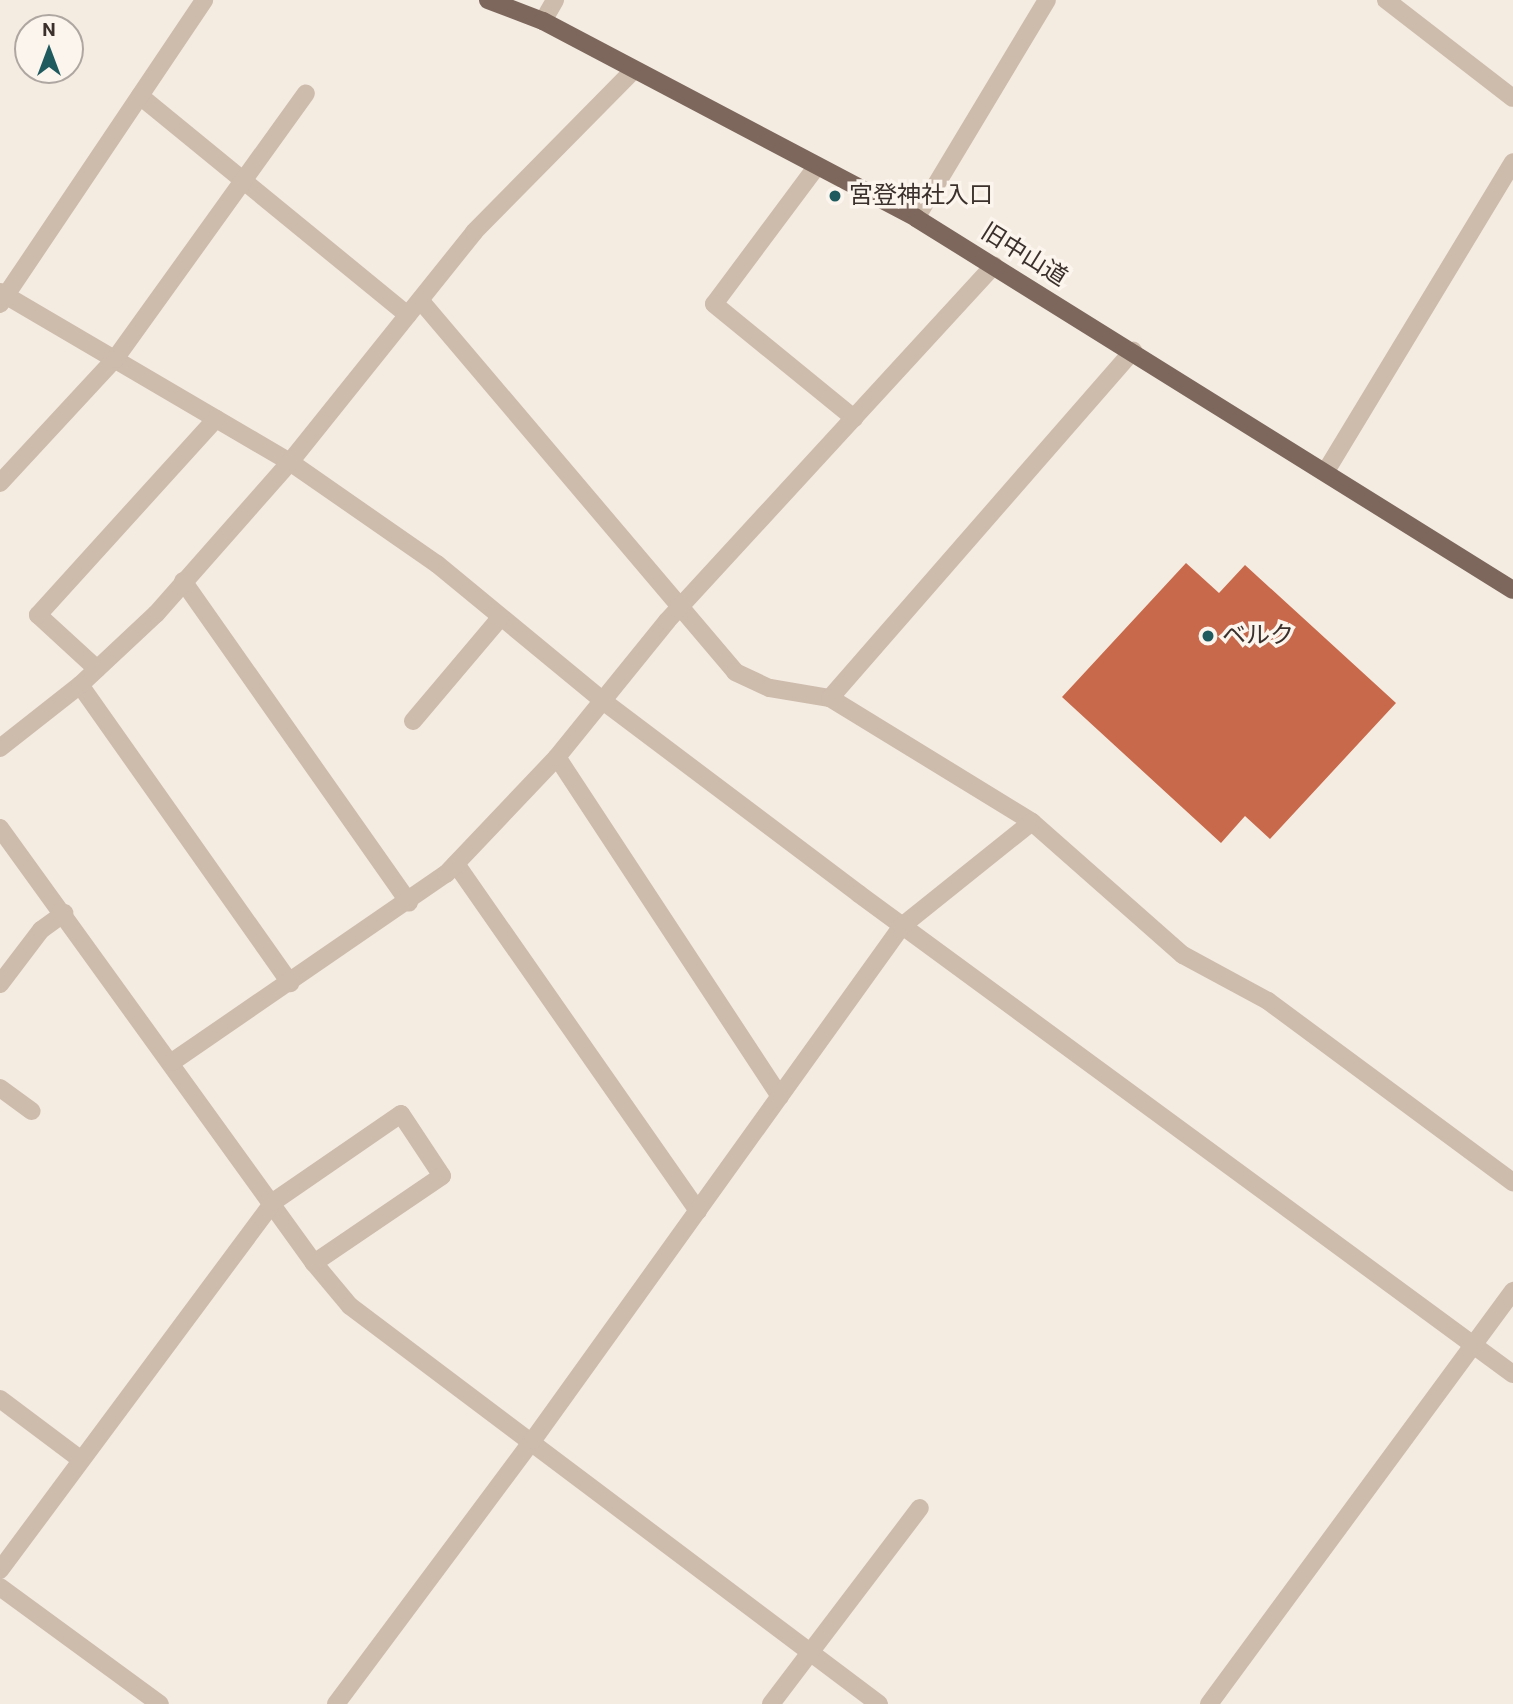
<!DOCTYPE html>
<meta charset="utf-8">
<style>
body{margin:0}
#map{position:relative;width:1513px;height:1704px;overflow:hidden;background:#f4ebe1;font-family:Roboto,"Noto Sans JP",sans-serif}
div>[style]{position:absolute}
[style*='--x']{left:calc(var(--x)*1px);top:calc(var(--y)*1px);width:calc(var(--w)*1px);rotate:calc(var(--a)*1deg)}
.building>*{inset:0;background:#c8694b}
.minor>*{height:18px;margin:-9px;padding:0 9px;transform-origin:9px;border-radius:9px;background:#cdbbac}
.major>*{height:18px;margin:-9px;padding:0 9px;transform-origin:9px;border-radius:9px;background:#7d675c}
.dots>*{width:19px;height:19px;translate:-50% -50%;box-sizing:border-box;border:4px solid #fbf5ee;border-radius:50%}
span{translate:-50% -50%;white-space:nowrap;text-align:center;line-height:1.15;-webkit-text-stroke:7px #fbf5ee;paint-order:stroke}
.poi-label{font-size:24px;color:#3b302b}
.left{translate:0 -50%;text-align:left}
.street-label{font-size:24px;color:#3b302b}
.north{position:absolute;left:14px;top:14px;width:70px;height:70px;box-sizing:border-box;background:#fbf5ee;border:2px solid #aea6a0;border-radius:50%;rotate:0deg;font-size:19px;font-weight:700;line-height:28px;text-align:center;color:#3b302b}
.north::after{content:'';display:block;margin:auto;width:24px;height:32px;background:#1f5a5e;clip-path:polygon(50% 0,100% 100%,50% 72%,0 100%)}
</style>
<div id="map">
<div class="building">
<div style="clip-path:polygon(1186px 563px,1219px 593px,1245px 565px,1396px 703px,1270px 839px,1245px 816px,1221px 843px,1062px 697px)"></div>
</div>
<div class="minor">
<div style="--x:1386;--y:0;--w:160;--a:37.7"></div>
<div style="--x:543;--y:21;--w:24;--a:-60"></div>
<div style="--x:140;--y:96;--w:346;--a:39.3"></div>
<div style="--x:817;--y:166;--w:172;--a:126.7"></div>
<div style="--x:714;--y:304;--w:181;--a:39.2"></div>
<div style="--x:916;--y:218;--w:254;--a:-59"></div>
<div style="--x:0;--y:292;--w:336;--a:30.4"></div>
<div style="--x:290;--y:462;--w:179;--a:34.8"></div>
<div style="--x:437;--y:564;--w:215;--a:39.5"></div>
<div style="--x:603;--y:701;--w:321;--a:37"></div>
<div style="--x:859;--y:894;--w:811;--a:36.28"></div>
<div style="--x:420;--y:300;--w:487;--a:49.7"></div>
<div style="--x:735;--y:672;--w:38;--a:25"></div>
<div style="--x:770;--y:688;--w:61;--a:9.5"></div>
<div style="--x:830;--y:698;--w:461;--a:-48.9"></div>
<div style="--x:0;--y:304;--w:366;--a:-56.1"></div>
<div style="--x:1326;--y:471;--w:361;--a:-58.8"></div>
<div style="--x:0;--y:483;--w:169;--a:-47.2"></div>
<div style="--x:115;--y:359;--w:327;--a:-54.3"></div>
<div style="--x:183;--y:581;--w:393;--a:54.9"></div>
<div style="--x:97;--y:669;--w:80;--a:-137.5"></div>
<div style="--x:38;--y:615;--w:265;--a:-47.8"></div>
<div style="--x:80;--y:685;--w:365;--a:54.8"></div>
<div style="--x:830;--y:698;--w:237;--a:31.5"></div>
<div style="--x:1032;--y:822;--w:201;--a:41.4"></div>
<div style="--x:1183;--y:955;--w:97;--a:28.4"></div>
<div style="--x:1268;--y:1001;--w:305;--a:36.5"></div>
<div style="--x:413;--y:721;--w:136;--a:-49.8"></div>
<div style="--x:0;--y:748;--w:102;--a:-38.2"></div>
<div style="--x:80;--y:685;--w:104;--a:-43.1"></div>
<div style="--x:156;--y:614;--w:203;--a:-48.6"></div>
<div style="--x:290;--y:462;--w:295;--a:-51.3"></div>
<div style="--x:474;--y:232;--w:226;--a:-45.4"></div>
<div style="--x:557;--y:757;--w:406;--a:56.7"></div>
<div style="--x:0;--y:828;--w:536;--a:54.18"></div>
<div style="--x:314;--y:1263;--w:56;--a:50.1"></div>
<div style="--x:350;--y:1306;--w:662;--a:36.96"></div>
<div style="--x:456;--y:864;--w:423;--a:55.1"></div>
<div style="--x:0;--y:984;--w:68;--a:-52.8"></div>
<div style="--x:41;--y:930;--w:29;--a:-36"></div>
<div style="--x:172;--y:1062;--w:332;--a:-34.5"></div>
<div style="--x:446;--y:874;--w:161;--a:-46.5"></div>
<div style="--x:557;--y:757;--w:175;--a:-51"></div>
<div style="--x:667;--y:621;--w:483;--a:-47.4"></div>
<div style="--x:0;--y:1088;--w:39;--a:36"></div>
<div style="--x:0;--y:1399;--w:100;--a:36.9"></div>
<div style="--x:0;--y:1570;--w:458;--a:-53.4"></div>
<div style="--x:273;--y:1202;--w:155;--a:-34.5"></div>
<div style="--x:401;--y:1114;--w:74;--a:56.5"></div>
<div style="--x:442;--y:1176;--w:155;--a:145.8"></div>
<div style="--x:0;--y:1587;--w:198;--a:36.2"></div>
<div style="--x:336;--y:1704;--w:329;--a:-53.3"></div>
<div style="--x:533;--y:1440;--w:633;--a:-54.33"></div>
<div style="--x:902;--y:926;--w:166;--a:-38.7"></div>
<div style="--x:771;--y:1704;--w:246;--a:-52.8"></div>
<div style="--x:1209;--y:1704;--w:513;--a:-53.64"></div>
</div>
<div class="major">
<div style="--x:488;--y:0;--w:59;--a:20.9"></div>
<div style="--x:543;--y:21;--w:422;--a:27.8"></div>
<div style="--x:916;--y:218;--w:703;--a:31.93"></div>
</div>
<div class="dots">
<div style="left:835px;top:196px;background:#1f5a5e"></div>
<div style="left:1208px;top:636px;background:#1f5a5e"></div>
</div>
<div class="poi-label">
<span class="left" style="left:849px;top:196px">宮登神社入口</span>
<span class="left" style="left:1222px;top:636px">ベルク</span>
</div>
<div class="street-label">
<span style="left:1024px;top:255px;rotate:32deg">旧中山道</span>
</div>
<div class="north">N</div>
</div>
